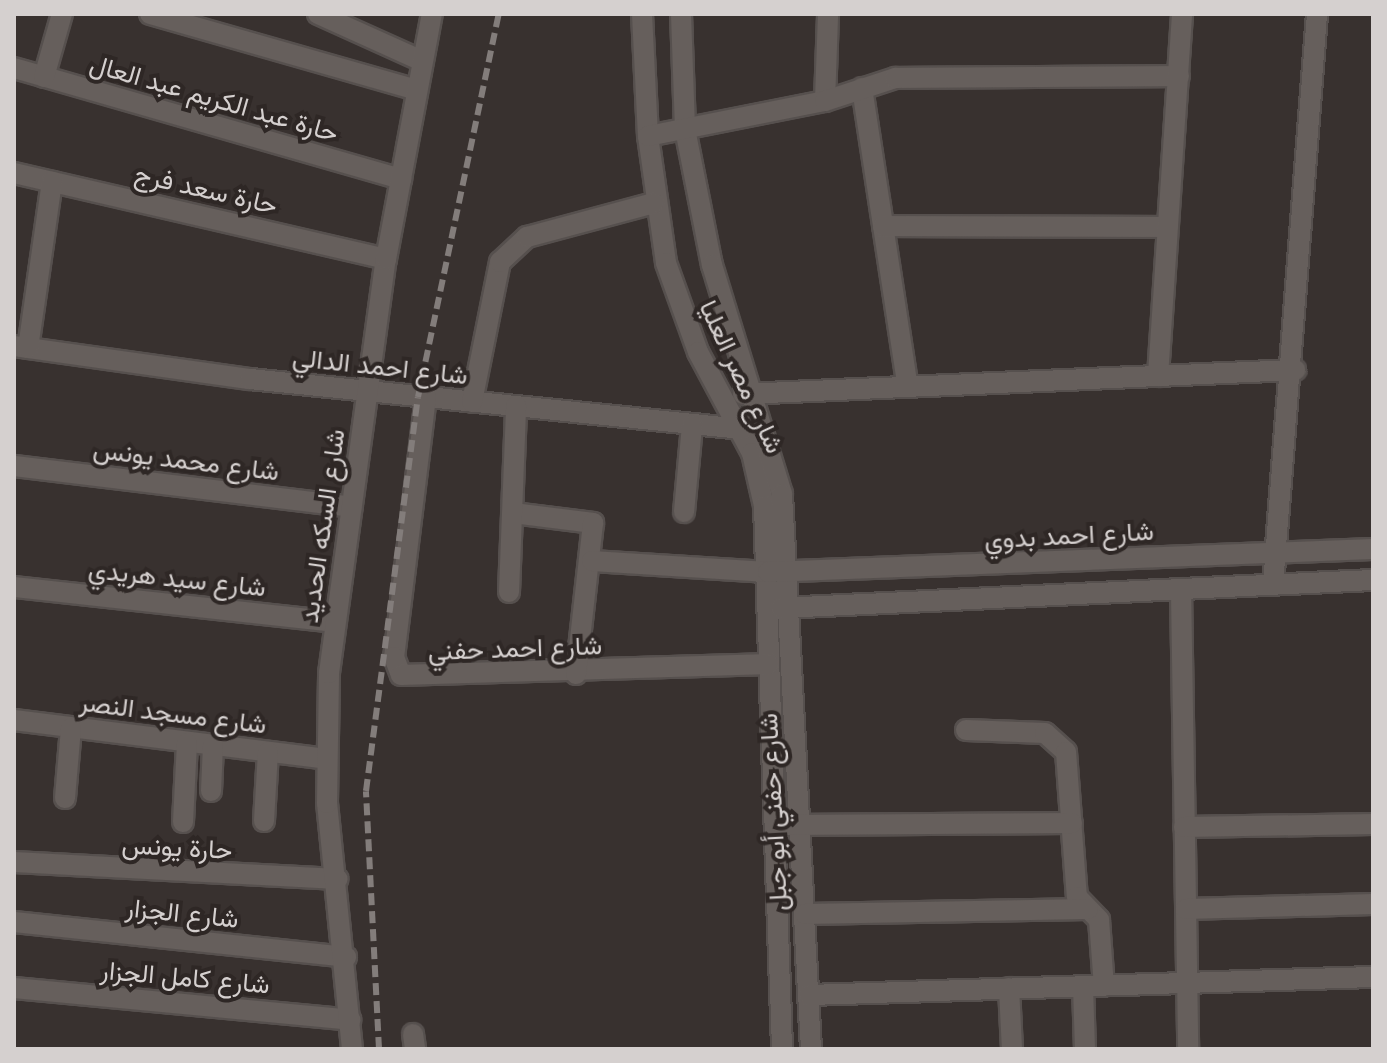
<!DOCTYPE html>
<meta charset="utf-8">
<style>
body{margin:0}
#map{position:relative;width:1387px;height:1063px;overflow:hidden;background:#38312f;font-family:"Fira Sans",Vazirmatn,sans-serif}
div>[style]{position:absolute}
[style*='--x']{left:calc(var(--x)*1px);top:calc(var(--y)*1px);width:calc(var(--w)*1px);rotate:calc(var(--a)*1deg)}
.roads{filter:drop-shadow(2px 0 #56504e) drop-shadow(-2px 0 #56504e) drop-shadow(0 2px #56504e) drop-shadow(0 -2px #56504e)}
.minor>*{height:20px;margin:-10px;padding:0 10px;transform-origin:10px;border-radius:10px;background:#665f5c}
.rail>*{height:6px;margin-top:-3px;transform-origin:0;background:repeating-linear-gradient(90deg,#837d7b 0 12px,transparent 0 18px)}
span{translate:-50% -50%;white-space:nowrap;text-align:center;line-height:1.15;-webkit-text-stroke:8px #2e2725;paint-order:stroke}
.street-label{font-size:26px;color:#d5d0cf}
.frame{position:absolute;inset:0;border:16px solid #d5d0cf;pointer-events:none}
</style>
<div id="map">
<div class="roads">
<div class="minor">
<div style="--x:150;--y:14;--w:277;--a:15.9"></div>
<div style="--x:318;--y:14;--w:114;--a:24.3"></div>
<div style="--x:642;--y:14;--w:122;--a:87.2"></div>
<div style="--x:648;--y:136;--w:128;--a:81.9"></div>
<div style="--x:666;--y:263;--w:95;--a:70.2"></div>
<div style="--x:698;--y:352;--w:115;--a:61.9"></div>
<div style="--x:752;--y:453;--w:54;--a:77.2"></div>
<div style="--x:764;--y:506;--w:543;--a:88.1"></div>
<div style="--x:681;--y:14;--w:115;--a:88"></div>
<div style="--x:685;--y:129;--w:139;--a:78.8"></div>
<div style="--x:712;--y:265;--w:239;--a:73"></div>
<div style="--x:782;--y:494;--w:556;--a:87.01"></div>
<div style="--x:14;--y:68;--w:403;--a:16"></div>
<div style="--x:44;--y:77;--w:66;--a:-74.1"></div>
<div style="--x:862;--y:88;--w:297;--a:81.3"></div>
<div style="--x:825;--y:101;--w:87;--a:-88"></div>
<div style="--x:648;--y:136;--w:180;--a:-11.2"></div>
<div style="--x:825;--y:101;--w:74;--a:-18.2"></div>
<div style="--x:895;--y:78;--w:284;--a:-0.4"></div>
<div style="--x:14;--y:173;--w:382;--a:13"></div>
<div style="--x:883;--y:226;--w:284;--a:0.2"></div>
<div style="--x:14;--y:346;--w:238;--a:8"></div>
<div style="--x:250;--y:379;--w:495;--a:5.8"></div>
<div style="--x:28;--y:348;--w:168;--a:-81.8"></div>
<div style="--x:1158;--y:376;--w:363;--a:-86.2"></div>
<div style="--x:743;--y:394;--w:553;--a:-2.49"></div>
<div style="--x:426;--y:397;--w:262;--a:97"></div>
<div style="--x:394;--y:657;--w:19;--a:69"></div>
<div style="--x:401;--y:675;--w:368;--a:-1.7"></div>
<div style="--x:472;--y:402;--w:143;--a:-78.7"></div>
<div style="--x:500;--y:262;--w:37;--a:-43"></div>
<div style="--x:527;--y:237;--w:131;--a:-15"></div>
<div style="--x:14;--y:466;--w:340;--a:6.9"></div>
<div style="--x:684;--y:512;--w:87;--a:-84.7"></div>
<div style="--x:513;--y:513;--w:81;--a:7.1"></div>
<div style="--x:593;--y:523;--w:152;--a:96.4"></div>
<div style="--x:592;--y:561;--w:176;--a:3.6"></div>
<div style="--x:768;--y:572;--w:605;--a:-2.18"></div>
<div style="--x:1273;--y:585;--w:573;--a:-85.59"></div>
<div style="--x:14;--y:587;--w:323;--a:6.2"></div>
<div style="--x:1181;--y:589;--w:460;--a:89.1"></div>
<div style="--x:509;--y:592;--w:186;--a:-87.8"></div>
<div style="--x:781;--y:608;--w:593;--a:-2.71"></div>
<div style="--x:14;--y:720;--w:313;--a:7.1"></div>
<div style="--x:966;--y:730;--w:79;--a:2.2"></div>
<div style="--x:1045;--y:733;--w:28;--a:42"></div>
<div style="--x:1066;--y:752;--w:145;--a:85.7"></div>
<div style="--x:1077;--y:897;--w:32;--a:46"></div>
<div style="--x:1099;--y:920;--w:66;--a:85.7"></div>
<div style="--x:211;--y:791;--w:45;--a:-87.5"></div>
<div style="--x:65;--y:798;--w:70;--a:-85.1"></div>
<div style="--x:264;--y:821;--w:69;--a:-86.7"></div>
<div style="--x:183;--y:822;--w:79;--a:-87.1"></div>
<div style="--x:788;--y:825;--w:284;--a:-0.4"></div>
<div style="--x:1184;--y:827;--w:189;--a:-0.9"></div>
<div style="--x:14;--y:862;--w:324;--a:3"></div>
<div style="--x:1186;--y:909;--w:187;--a:-1.5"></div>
<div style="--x:805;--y:914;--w:283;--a:-1"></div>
<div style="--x:14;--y:922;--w:334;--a:6"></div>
<div style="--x:1083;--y:986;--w:63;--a:88.2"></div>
<div style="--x:14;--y:988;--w:338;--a:5.4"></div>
<div style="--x:1009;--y:988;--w:61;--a:87.2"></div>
<div style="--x:809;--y:995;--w:564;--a:-1.83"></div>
<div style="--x:413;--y:1034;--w:15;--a:82"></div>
<div style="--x:352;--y:1049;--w:247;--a:-95.8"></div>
<div style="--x:327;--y:803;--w:130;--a:-89.1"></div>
<div style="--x:329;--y:673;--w:418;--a:-82.2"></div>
<div style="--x:386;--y:259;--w:249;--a:-79.4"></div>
</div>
</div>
<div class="rail">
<div style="--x:379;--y:1049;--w:258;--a:-92.9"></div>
<div style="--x:366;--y:791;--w:397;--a:-82.5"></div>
<div style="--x:418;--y:397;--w:391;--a:-78.1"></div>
</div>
<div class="street-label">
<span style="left:214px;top:99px;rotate:16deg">حارة عبد الكريم عبد العال</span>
<span style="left:206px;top:190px;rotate:13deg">حارة سعد فرج</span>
<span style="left:380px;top:367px;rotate:6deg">شارع احمد الدالي</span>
<span style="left:741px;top:377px;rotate:65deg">شارع مصر العليا</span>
<span style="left:186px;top:461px;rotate:7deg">شارع محمد يونس</span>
<span style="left:323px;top:526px;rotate:-82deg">شارع السكه الحديد</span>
<span style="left:1069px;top:536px;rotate:-3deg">شارع احمد بدوي</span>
<span style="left:177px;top:579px;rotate:6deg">شارع سيد هريدي</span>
<span style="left:515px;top:649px;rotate:-2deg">شارع احمد حفني</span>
<span style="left:173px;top:714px;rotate:7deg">شارع مسجد النصر</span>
<span style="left:774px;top:812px;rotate:-93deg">شارع حفني أبو جبل</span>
<span style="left:177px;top:848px;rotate:3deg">حارة يونس</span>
<span style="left:182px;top:914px;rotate:6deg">شارع الجزار</span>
<span style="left:185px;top:978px;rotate:5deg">شارع كامل الجزار</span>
</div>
<div class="frame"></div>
</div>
